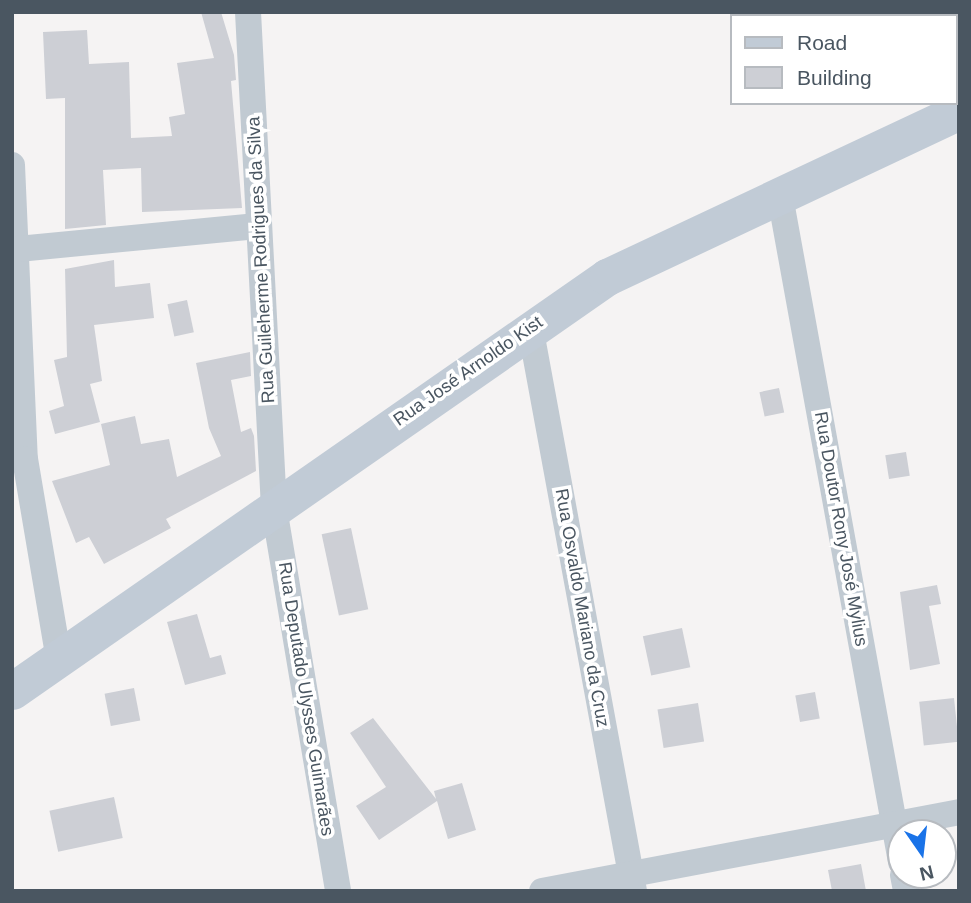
<!DOCTYPE html>
<meta charset="utf-8">
<style>
body{margin:0}
#map{position:relative;width:971px;height:903px;overflow:hidden;background:#f5f3f3;font-family:Arial,sans-serif}
div>[style]{position:absolute}
[style*='--x']{left:calc(var(--x)*1px);top:calc(var(--y)*1px);width:calc(var(--w)*1px);rotate:calc(var(--a)*1deg)}
.building>*{inset:0;background:#cdcfd5;transform-origin:0 0}
.street>*{height:26px;margin:-13px;padding:0 13px;transform-origin:13px;border-radius:13px;background:#c1cad2}
.secondary>*{height:37px;margin:-18.5px;padding:0 18.5px;transform-origin:18.5px;border-radius:18.5px;background:#c1cbd6}
span{translate:-50% -50%;white-space:nowrap;text-align:center;line-height:1.15;-webkit-text-stroke:7px #fff;paint-order:stroke}
.street-label{font-size:18px;color:#4a5661}
.frame{position:absolute;inset:0;border:14px solid #4a5661;pointer-events:none}
.legend{position:absolute;left:730px;top:14px;width:228px;height:91px;box-sizing:border-box;background:#fff;border:2px solid #b7bbc0;margin:0;padding:9px 12px;list-style:none;font-size:21px;color:#4a5661}
.legend li{display:flex;align-items:center;gap:14px;height:35px}
.legend b{width:35px;border:2px solid #b7bbc0}
.north{position:absolute;left:887px;top:819px;width:70px;height:70px;box-sizing:border-box;background:#fff;border:2px solid #b7bbc0;border-radius:50%;rotate:166deg;font-size:19px;font-weight:700;line-height:28px;text-align:center;color:#4a5661}
.north::after{content:'';display:block;margin:auto;width:24px;height:32px;background:#1a73e8;clip-path:polygon(50% 0,100% 100%,50% 72%,0 100%)}
</style>
<div id="map">
<div class="building">
<div style="clip-path:polygon(201px 12px,221px 12px,234px 55px,236px 80px,231px 81px,242px 208px,142px 212px,141px 168px,103px 170px,106px 225px,65px 229px,65px 98px,46px 99px,43px 32px,87px 30px,89px 64px,129px 62px,131px 138px,172px 136px,169px 117px,185px 114px,177px 63px,214px 58px)"></div>
<div style="clip-path:polygon(114px 260px,115px 287px,150px 283px,154px 318px,94px 325px,102px 381px,90px 384px,100px 422px,55px 434px,49px 411px,64px 406px,54px 360px,67px 357px,65px 269px)"></div>
<div style="left:187px;top:300px;width:33px;height:20px;rotate:78deg"></div>
<div style="clip-path:polygon(250px 352px,251px 376px,231px 380px,241px 432px,251px 428px,254px 436px,256px 471px,166px 519px,171px 528px,104px 564px,89px 537px,76px 543px,52px 481px,110px 465px,101px 424px,135px 416px,141px 444px,169px 439px,177px 477px,221px 456px,209px 428px,196px 363px)"></div>
<div style="left:779px;top:388px;width:25px;height:20px;rotate:78deg"></div>
<div style="left:906px;top:452px;width:24px;height:21px;rotate:81deg"></div>
<div style="left:351px;top:528px;width:83px;height:30px;rotate:78deg"></div>
<div style="clip-path:polygon(937px 585px,941px 604px,929px 606px,940px 664px,910px 670px,900px 592px)"></div>
<div style="clip-path:polygon(197px 614px,210px 658px,221px 655px,226px 674px,185px 685px,167px 622px)"></div>
<div style="left:682px;top:628px;width:40px;height:40px;rotate:78deg"></div>
<div style="left:134px;top:688px;width:33px;height:30px;rotate:79deg"></div>
<div style="left:815px;top:692px;width:27px;height:20px;rotate:80deg"></div>
<div style="left:954px;top:698px;width:44px;height:35px;rotate:84deg"></div>
<div style="left:698px;top:703px;width:39px;height:41px;rotate:81deg"></div>
<div style="clip-path:polygon(373px 718px,436px 799px,434px 791px,462px 783px,476px 830px,448px 839px,437px 801px,379px 840px,356px 806px,386px 787px,350px 733px)"></div>
<div style="left:114px;top:797px;width:42px;height:66px;rotate:78deg"></div>
<div style="clip-path:polygon(861px 864px,866px 891px,832px 891px,828px 870px)"></div>
</div>
<div class="street">
<div style="--x:248;--y:12;--w:497;--a:87"></div>
<div style="--x:274;--y:508;--w:388;--a:80.5"></div>
<div style="--x:12;--y:165;--w:294;--a:87.5"></div>
<div style="--x:25;--y:459;--w:199;--a:80.4"></div>
<div style="--x:780;--y:196;--w:677;--a:79.7"></div>
<div style="--x:18;--y:249;--w:241;--a:-5.5"></div>
<div style="--x:530;--y:326;--w:574;--a:79.57"></div>
<div style="--x:903;--y:875;--w:16;--a:79"></div>
<div style="--x:542;--y:891;--w:424;--a:-10.7"></div>
</div>
<div class="secondary">
<div style="--x:12;--y:691;--w:725;--a:-34.83"></div>
<div style="--x:607;--y:277;--w:389;--a:-25.2"></div>
</div>
<div class="street-label">
<span style="left:261px;top:260px;rotate:-93deg">Rua Guileherme Rodrigues da Silva</span>
<span style="left:468px;top:371px;rotate:-35deg">Rua José Arnoldo Kist</span>
<span style="left:841px;top:529px;rotate:80deg">Rua Doutor Rony José Mylius</span>
<span style="left:582px;top:608px;rotate:80deg">Rua Osvaldo Mariano da Cruz</span>
<span style="left:306px;top:699px;rotate:81deg">Rua Deputado Ulysses Guimarães</span>
</div>
<div class="frame"></div>
<ul class="legend">
<li><b style="height:9px;background:#c1cbd6"></b>Road</li>
<li><b style="height:19px;background:#cdcfd5"></b>Building</li>
</ul>
<div class="north">N</div>
</div>
